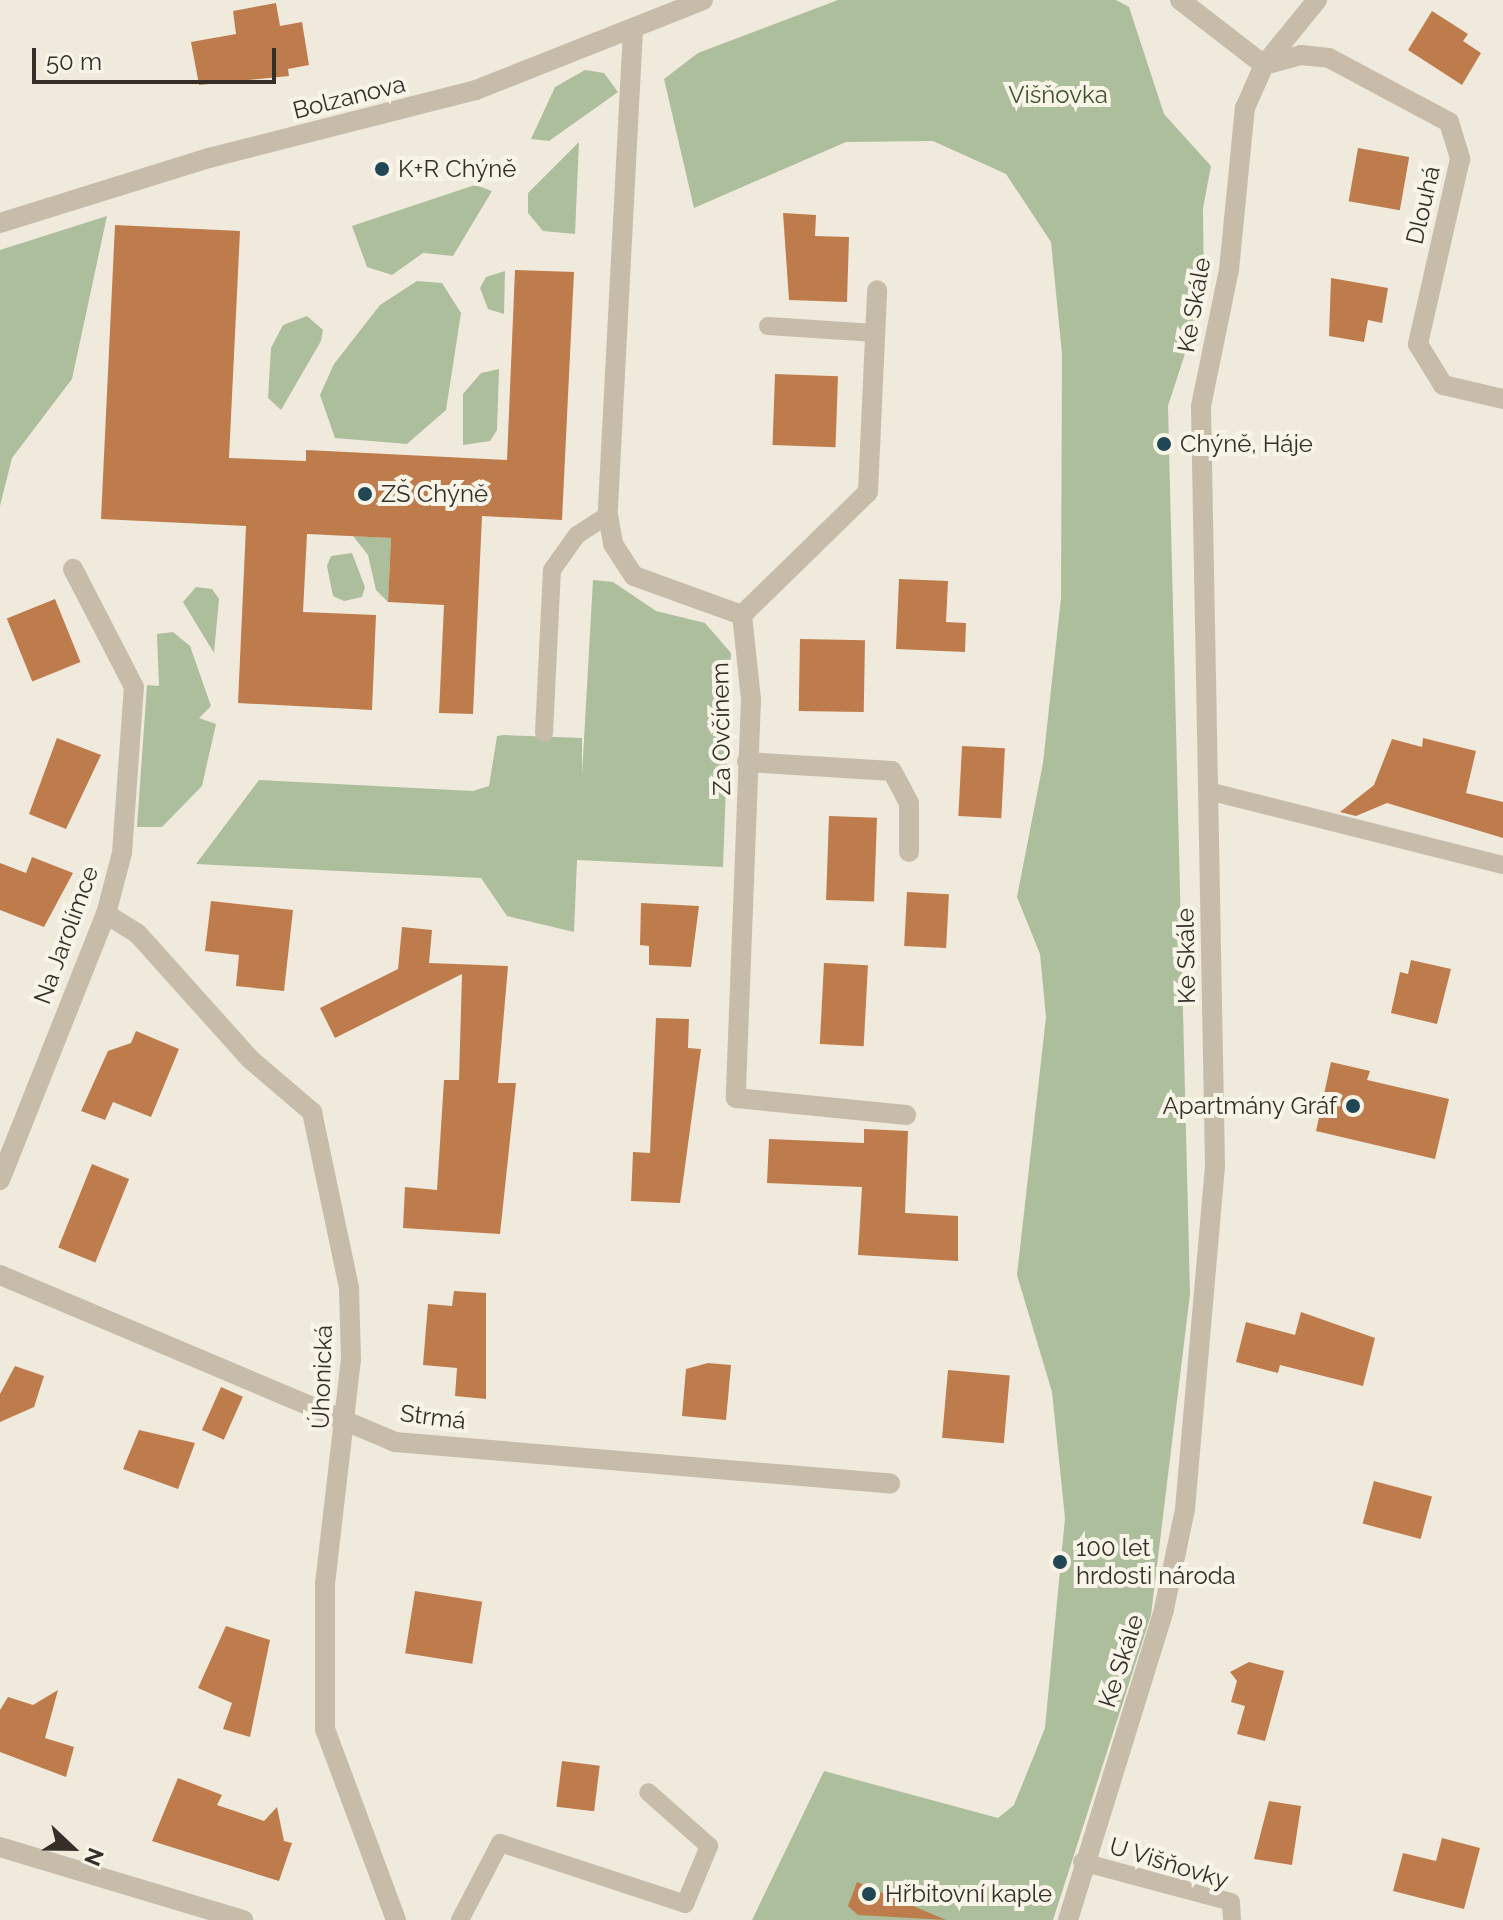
<!DOCTYPE html>
<meta charset="utf-8">
<style>
body{margin:0}
#map{position:relative;width:1503px;height:1920px;overflow:hidden;background:#f0eadc;font-family:Raleway,sans-serif}
div>[style]{position:absolute}
[style*='--x']{left:calc(var(--x)*1px);top:calc(var(--y)*1px);width:calc(var(--w)*1px);rotate:calc(var(--a)*1deg)}
.green>*{inset:0;background:#adbe9d}
.building>*{inset:0;background:#be7c4d;transform-origin:0 0}
.service>*{height:18px;margin:-9px;padding:0 9px;transform-origin:9px;border-radius:9px;background:#c7bca9}
.minor>*{height:20px;margin:-10px;padding:0 10px;transform-origin:10px;border-radius:10px;background:#c7bca9}
.tertiary>*{height:20px;margin:-10px;padding:0 10px;transform-origin:10px;border-radius:10px;background:#c7bca9}
.dots>*{width:22px;height:22px;translate:-50% -50%;box-sizing:border-box;border:4px solid #f8f4e8;border-radius:50%}
span{translate:-50% -50%;white-space:nowrap;text-align:center;line-height:1.15;-webkit-text-stroke:8px #f8f4e8;paint-order:stroke}
.park-label{font-size:24px;color:#3e522e}
.street-label{font-size:24px;color:#352f28}
.poi-label{font-size:24px;color:#352f28}
.left{translate:0 -50%;text-align:left}
.right{translate:-100% -50%;text-align:right}
.north{position:absolute;left:32px;top:1808px;width:80px;height:80px;-webkit-text-stroke:6px #f8f4e8;paint-order:stroke;rotate:112deg;font-size:22px;font-weight:700;line-height:32px;text-align:center;color:#352f28}
.north::after{content:'';display:block;margin:auto;width:28px;height:36px;background:#352f28;clip-path:polygon(50% 0,100% 100%,50% 72%,0 100%)}
.scale{position:absolute;left:32px;top:48px;width:244px;height:36px;box-sizing:border-box;border:4px solid #352f28;border-top:0;padding-left:10px;font-size:24px;line-height:28px;white-space:nowrap;color:#352f28;-webkit-text-stroke:6px #f8f4e8;paint-order:stroke}
</style>
<div id="map">
<div class="green">
<div style="clip-path:polygon(838px 0,1116px 0,1129px 7px,1164px 114px,1211px 166px,1203px 208px,1204px 295px,1168px 406px,1190px 1294px,1151px 1615px,1053px 1920px,752px 1920px,824px 1771px,998px 1818px,1014px 1805px,1045px 1728px,1065px 1518px,1052px 1392px,1017px 1275px,1046px 1017px,1040px 954px,1017px 897px,1043px 763px,1061px 598px,1062px 354px,1051px 242px,1006px 174px,933px 141px,846px 142px,694px 208px,664px 79px,698px 53px)"></div>
<div style="clip-path:polygon(585px 70px,604px 73px,618px 92px,549px 141px,531px 139px,555px 87px)"></div>
<div style="clip-path:polygon(579px 142px,575px 234px,543px 231px,528px 213px,528px 193px)"></div>
<div style="clip-path:polygon(475px 185px,492px 191px,453px 256px,423px 253px,392px 275px,367px 267px,352px 226px)"></div>
<div style="clip-path:polygon(107px 216px,72px 379px,12px 458px,0 506px,0 250px)"></div>
<div style="clip-path:polygon(505px 271px,504px 314px,488px 309px,480px 288px,486px 277px)"></div>
<div style="clip-path:polygon(417px 281px,442px 283px,461px 313px,446px 410px,407px 444px,335px 438px,320px 395px,334px 364px,380px 305px)"></div>
<div style="clip-path:polygon(307px 316px,323px 330px,321px 341px,281px 410px,268px 398px,271px 348px,283px 325px)"></div>
<div style="clip-path:polygon(499px 369px,497px 430px,490px 441px,463px 445px,463px 394px,481px 373px)"></div>
<div style="clip-path:polygon(353px 536px,391px 538px,388px 602px,376px 590px,368px 555px)"></div>
<div style="clip-path:polygon(352px 553px,365px 587px,362px 597px,344px 601px,333px 596px,327px 566px,331px 556px)"></div>
<div style="clip-path:polygon(593px 580px,613px 582px,656px 611px,705px 623px,731px 653px,723px 867px,577px 860px,574px 932px,507px 916px,481px 878px,196px 864px,259px 780px,473px 791px,489px 786px,497px 736px,503px 735px,582px 738px,582px 775px)"></div>
<div style="clip-path:polygon(196px 587px,212px 589px,219px 599px,214px 653px,183px 602px)"></div>
<div style="clip-path:polygon(173px 632px,190px 646px,211px 706px,199px 718px,216px 724px,202px 786px,162px 827px,137px 827px,147px 685px,159px 686px,157px 634px)"></div>
</div>
<div class="building">
<div style="clip-path:polygon(276px 3px,280px 26px,302px 22px,309px 65px,288px 69px,289px 76px,199px 85px,191px 42px,236px 34px,233px 11px)"></div>
<div style="clip-path:polygon(1432px 11px,1468px 34px,1463px 41px,1481px 53px,1462px 85px,1408px 50px)"></div>
<div style="left:1358px;top:148px;width:52px;height:54px;rotate:10deg"></div>
<div style="clip-path:polygon(783px 213px,816px 215px,815px 236px,849px 237px,847px 302px,789px 300px)"></div>
<div style="clip-path:polygon(115px 225px,240px 231px,229px 458px,306px 461px,306px 450px,507px 460px,515px 270px,574px 272px,562px 520px,482px 516px,473px 714px,439px 713px,444px 605px,388px 602px,391px 538px,307px 534px,303px 612px,376px 615px,372px 710px,238px 703px,246px 526px,101px 519px)"></div>
<div style="clip-path:polygon(1331px 278px,1388px 288px,1382px 323px,1368px 320px,1364px 342px,1329px 336px)"></div>
<div style="left:775px;top:374px;width:63px;height:71px;rotate:2deg"></div>
<div style="clip-path:polygon(899px 579px,948px 581px,946px 622px,966px 623px,965px 652px,896px 649px)"></div>
<div style="left:55px;top:599px;width:68px;height:52px;rotate:68deg"></div>
<div style="left:800px;top:639px;width:65px;height:72px;rotate:1deg"></div>
<div style="clip-path:polygon(57px 738px,101px 755px,66px 829px,29px 814px)"></div>
<div style="clip-path:polygon(1423px 738px,1476px 751px,1466px 793px,1503px 802px,1503px 838px,1387px 803px,1356px 816px,1340px 812px,1374px 785px,1392px 739px,1422px 747px)"></div>
<div style="left:962px;top:746px;width:43px;height:70px;rotate:3deg"></div>
<div style="left:829px;top:816px;width:48px;height:84px;rotate:2deg"></div>
<div style="clip-path:polygon(32px 857px,73px 873px,44px 927px,0 910px,0 863px,26px 873px)"></div>
<div style="left:907px;top:892px;width:42px;height:54px;rotate:3deg"></div>
<div style="clip-path:polygon(211px 901px,293px 910px,284px 991px,236px 986px,239px 955px,205px 951px)"></div>
<div style="clip-path:polygon(641px 903px,699px 906px,691px 967px,649px 965px,649px 946px,640px 945px)"></div>
<div style="clip-path:polygon(402px 927px,432px 930px,429px 963px,508px 966px,498px 1083px,516px 1083px,500px 1234px,403px 1228px,405px 1187px,437px 1190px,444px 1080px,459px 1080px,462px 974px,335px 1038px,320px 1008px,398px 969px)"></div>
<div style="clip-path:polygon(1411px 960px,1451px 969px,1437px 1024px,1391px 1013px,1400px 972px,1408px 974px)"></div>
<div style="left:824px;top:963px;width:44px;height:81px;rotate:3deg"></div>
<div style="clip-path:polygon(656px 1018px,689px 1019px,688px 1048px,701px 1049px,680px 1203px,631px 1201px,633px 1152px,650px 1153px)"></div>
<div style="clip-path:polygon(136px 1031px,179px 1049px,151px 1117px,113px 1102px,105px 1120px,81px 1111px,108px 1051px,131px 1043px)"></div>
<div style="clip-path:polygon(1331px 1062px,1370px 1071px,1367px 1080px,1449px 1099px,1435px 1159px,1316px 1131px)"></div>
<div style="clip-path:polygon(864px 1129px,908px 1131px,905px 1213px,958px 1216px,958px 1261px,858px 1255px,862px 1187px,767px 1183px,769px 1139px,864px 1143px)"></div>
<div style="left:92px;top:1164px;width:40px;height:90px;rotate:22deg"></div>
<div style="clip-path:polygon(454px 1291px,486px 1293px,486px 1399px,455px 1396px,457px 1368px,423px 1365px,428px 1304px,452px 1306px)"></div>
<div style="clip-path:polygon(1301px 1312px,1375px 1338px,1363px 1386px,1280px 1365px,1278px 1373px,1236px 1362px,1246px 1322px,1295px 1335px)"></div>
<div style="clip-path:polygon(708px 1363px,731px 1365px,726px 1420px,682px 1416px,686px 1369px)"></div>
<div style="clip-path:polygon(15px 1366px,44px 1376px,34px 1407px,0 1422px,0 1394px)"></div>
<div style="left:948px;top:1370px;width:62px;height:68px;rotate:5deg"></div>
<div style="left:221px;top:1387px;width:24px;height:47px;rotate:24deg"></div>
<div style="clip-path:polygon(139px 1430px,195px 1443px,178px 1489px,123px 1469px)"></div>
<div style="left:1374px;top:1481px;width:60px;height:44px;rotate:15deg"></div>
<div style="left:415px;top:1591px;width:68px;height:63px;rotate:9deg"></div>
<div style="clip-path:polygon(226px 1626px,270px 1640px,250px 1737px,223px 1729px,232px 1703px,198px 1688px)"></div>
<div style="clip-path:polygon(1249px 1662px,1284px 1671px,1265px 1741px,1237px 1734px,1245px 1706px,1231px 1702px,1237px 1681px,1230px 1672px)"></div>
<div style="clip-path:polygon(58px 1690px,45px 1738px,74px 1747px,66px 1777px,0 1752px,0 1710px,8px 1697px,33px 1705px)"></div>
<div style="left:562px;top:1761px;width:38px;height:46px;rotate:7deg"></div>
<div style="clip-path:polygon(178px 1778px,222px 1795px,217px 1805px,264px 1821px,277px 1807px,284px 1841px,292px 1843px,279px 1881px,152px 1841px)"></div>
<div style="clip-path:polygon(1269px 1801px,1301px 1806px,1292px 1865px,1254px 1859px)"></div>
<div style="clip-path:polygon(1442px 1838px,1480px 1848px,1464px 1909px,1393px 1891px,1403px 1853px,1436px 1861px)"></div>
<div style="clip-path:polygon(857px 1882px,946px 1920px,858px 1915px,848px 1906px)"></div>
</div>
<div class="service">
<div style="--x:768;--y:326;--w:107;--a:3.7"></div>
<div style="--x:544;--y:733;--w:163;--a:-87.2"></div>
<div style="--x:552;--y:570;--w:43;--a:-54.5"></div>
<div style="--x:577;--y:535;--w:37;--a:-33"></div>
<div style="--x:1208;--y:791;--w:304;--a:14.1"></div>
<div style="--x:1082;--y:1862;--w:154;--a:15"></div>
<div style="--x:1231;--y:1902;--w:18;--a:87"></div>
<div style="--x:460;--y:1920;--w:87;--a:-62.5"></div>
<div style="--x:500;--y:1843;--w:195;--a:18.2"></div>
<div style="--x:685;--y:1904;--w:63;--a:-67.5"></div>
<div style="--x:709;--y:1846;--w:81;--a:-138.5"></div>
</div>
<div class="minor">
<div style="--x:1180;--y:0;--w:106;--a:37.7"></div>
<div style="--x:633;--y:30;--w:486;--a:93"></div>
<div style="--x:608;--y:515;--w:29;--a:80"></div>
<div style="--x:613;--y:544;--w:38;--a:57"></div>
<div style="--x:634;--y:576;--w:115;--a:19.9"></div>
<div style="--x:742;--y:615;--w:84;--a:83.9"></div>
<div style="--x:751;--y:699;--w:399;--a:92.2"></div>
<div style="--x:736;--y:1098;--w:171;--a:5.7"></div>
<div style="--x:1264;--y:65;--w:38;--a:-15"></div>
<div style="--x:1301;--y:55;--w:28;--a:6"></div>
<div style="--x:1329;--y:58;--w:136;--a:28.1"></div>
<div style="--x:1449;--y:122;--w:39;--a:73"></div>
<div style="--x:1460;--y:159;--w:190;--a:102.8"></div>
<div style="--x:1418;--y:344;--w:48;--a:58.6"></div>
<div style="--x:1443;--y:385;--w:62;--a:13.1"></div>
<div style="--x:0;--y:223;--w:219;--a:-17.3"></div>
<div style="--x:209;--y:158;--w:276;--a:-14.3"></div>
<div style="--x:476;--y:90;--w:244;--a:-21.6"></div>
<div style="--x:742;--y:615;--w:176;--a:-44.3"></div>
<div style="--x:868;--y:492;--w:202;--a:-87.4"></div>
<div style="--x:747;--y:762;--w:145;--a:3.6"></div>
<div style="--x:892;--y:771;--w:36;--a:62"></div>
<div style="--x:909;--y:803;--w:49;--a:90"></div>
<div style="--x:106;--y:914;--w:36;--a:32"></div>
<div style="--x:137;--y:933;--w:169;--a:48.1"></div>
<div style="--x:250;--y:1059;--w:82;--a:40.5"></div>
<div style="--x:312;--y:1112;--w:180;--a:78.1"></div>
<div style="--x:349;--y:1288;--w:71;--a:88.4"></div>
<div style="--x:351;--y:1359;--w:226;--a:96.6"></div>
<div style="--x:325;--y:1583;--w:146;--a:90"></div>
<div style="--x:325;--y:1729;--w:204;--a:69.6"></div>
<div style="--x:0;--y:1180;--w:286;--a:-68.3"></div>
<div style="--x:106;--y:914;--w:63;--a:-75.3"></div>
<div style="--x:122;--y:853;--w:166;--a:-85.9"></div>
<div style="--x:134;--y:687;--w:133;--a:-117.3"></div>
<div style="--x:0;--y:1275;--w:429;--a:22.9"></div>
<div style="--x:395;--y:1442;--w:497;--a:4.8"></div>
<div style="--x:1068;--y:1920;--w:325;--a:-72.8"></div>
<div style="--x:1164;--y:1609;--w:102;--a:-78.1"></div>
<div style="--x:1185;--y:1509;--w:345;--a:-85"></div>
<div style="--x:1215;--y:1165;--w:759;--a:-91.06"></div>
<div style="--x:1201;--y:406;--w:139;--a:-78.4"></div>
<div style="--x:1229;--y:270;--w:163;--a:-84.4"></div>
<div style="--x:1245;--y:108;--w:47;--a:-66.2"></div>
<div style="--x:1264;--y:65;--w:84;--a:-50.8"></div>
</div>
<div class="tertiary">
<div style="--x:0;--y:1847;--w:254;--a:16.7"></div>
</div>
<div class="dots">
<div style="left:382px;top:169px;background:#214754"></div>
<div style="left:1164px;top:444px;background:#214754"></div>
<div style="left:365px;top:494px;background:#214754"></div>
<div style="left:1353px;top:1106px;background:#214754"></div>
<div style="left:1060px;top:1562px;background:#214754"></div>
<div style="left:869px;top:1894px;background:#214754"></div>
</div>
<div class="park-label">
<span style="left:1058px;top:95px">Višňovka</span>
</div>
<div class="street-label">
<span style="left:349px;top:97px;rotate:-14deg">Bolzanova</span>
<span style="left:1423px;top:205px;rotate:-77deg">Dlouhá</span>
<span style="left:1194px;top:305px;rotate:-80deg">Ke Skále</span>
<span style="left:721px;top:729px;rotate:-91deg">Za Ovčínem</span>
<span style="left:66px;top:935px;rotate:-70deg">Na Jarolímce</span>
<span style="left:1186px;top:956px;rotate:-91deg">Ke Skále</span>
<span style="left:322px;top:1377px;rotate:-88deg">Úhonická</span>
<span style="left:433px;top:1417px;rotate:7deg">Strmá</span>
<span style="left:1121px;top:1661px;rotate:-72deg">Ke Skále</span>
<span style="left:1169px;top:1863px;rotate:17deg">U Višňovky</span>
</div>
<div class="poi-label">
<span class="left" style="left:398px;top:169px">K+R Chýně</span>
<span class="left" style="left:1180px;top:444px">Chýně, Háje</span>
<span class="left" style="left:381px;top:494px">ZŠ Chýně</span>
<span class="right" style="left:1337px;top:1106px">Apartmány Gráf</span>
<span class="left" style="left:1076px;top:1562px">100 let<br>hrdosti národa</span>
<span class="left" style="left:885px;top:1894px">Hřbitovní kaple</span>
</div>
<div class="north">N</div>
<div class="scale">50 m</div>
</div>
